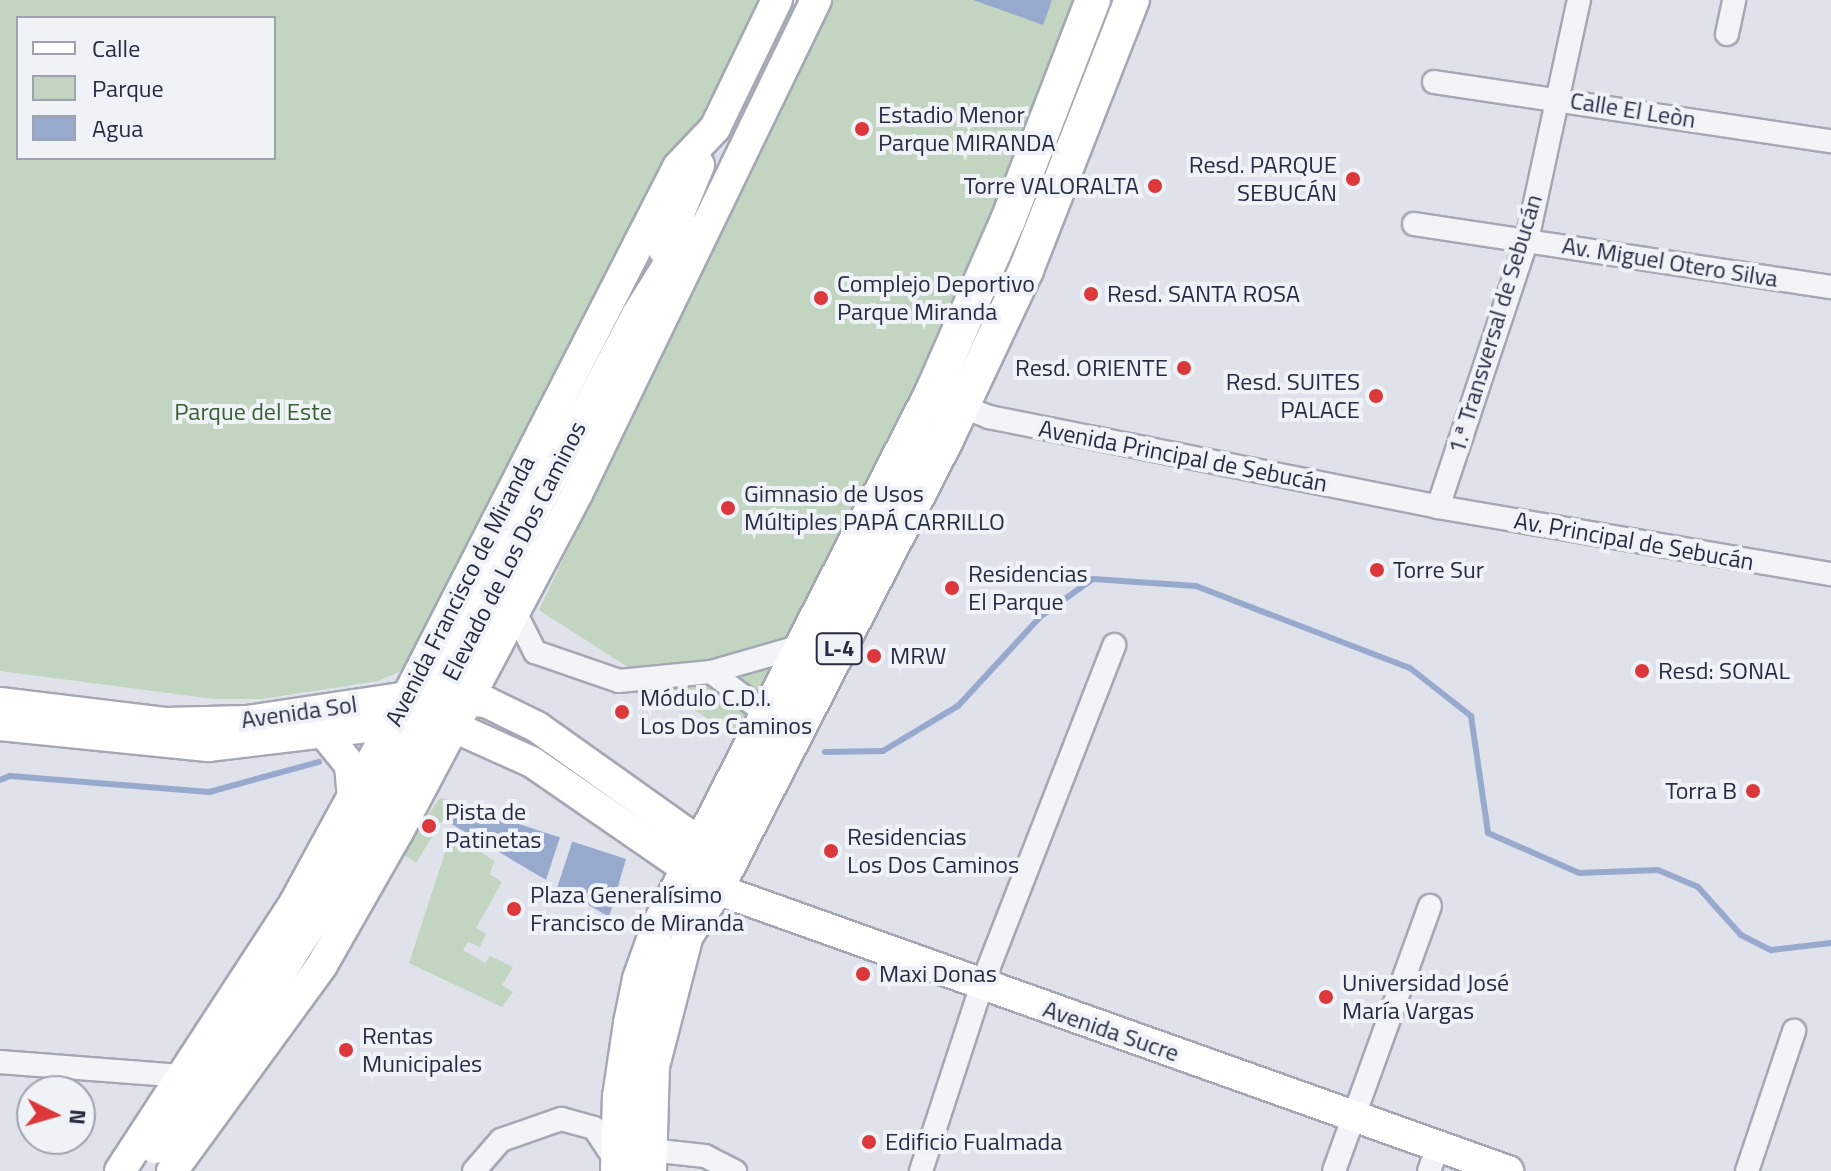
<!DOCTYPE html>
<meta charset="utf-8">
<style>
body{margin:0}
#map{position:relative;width:1831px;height:1171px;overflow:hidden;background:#dfe2ea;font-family:"Titillium Web",sans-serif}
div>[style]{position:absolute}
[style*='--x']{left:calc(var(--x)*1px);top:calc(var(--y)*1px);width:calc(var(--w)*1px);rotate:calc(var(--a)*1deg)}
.green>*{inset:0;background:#c2d5c0}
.water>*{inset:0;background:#97aace}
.pier>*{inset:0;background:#dfe2ea;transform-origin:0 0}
.stream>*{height:6px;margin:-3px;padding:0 3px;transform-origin:3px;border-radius:3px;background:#97aace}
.roads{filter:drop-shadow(2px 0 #a4a8b5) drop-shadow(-2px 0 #a4a8b5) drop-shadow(0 2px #a4a8b5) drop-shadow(0 -2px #a4a8b5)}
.minor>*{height:22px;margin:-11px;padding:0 11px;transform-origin:11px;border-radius:11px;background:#f3f4f8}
.secondary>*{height:30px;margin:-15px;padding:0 15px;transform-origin:15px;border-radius:15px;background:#fff}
.primary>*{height:34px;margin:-17px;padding:0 17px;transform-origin:17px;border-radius:17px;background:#fff}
.secondary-bridge>*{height:30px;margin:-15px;padding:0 15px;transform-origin:15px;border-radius:15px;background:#fff}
.dots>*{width:22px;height:22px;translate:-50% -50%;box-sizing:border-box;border:4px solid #eff2f7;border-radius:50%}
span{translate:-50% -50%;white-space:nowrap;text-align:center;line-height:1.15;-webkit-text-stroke:8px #eff2f7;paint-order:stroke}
.shield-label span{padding:2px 6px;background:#eff2f7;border:2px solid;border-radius:6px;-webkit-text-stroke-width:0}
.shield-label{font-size:22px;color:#262d43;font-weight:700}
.street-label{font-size:24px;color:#262d43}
.poi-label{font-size:24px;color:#262d43}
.left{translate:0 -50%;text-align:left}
.right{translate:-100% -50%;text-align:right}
.park-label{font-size:24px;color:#356032}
.legend{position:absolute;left:16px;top:16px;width:260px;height:144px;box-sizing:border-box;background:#eff2f7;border:2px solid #9fa3af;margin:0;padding:10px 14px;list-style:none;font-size:24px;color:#262d43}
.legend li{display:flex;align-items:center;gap:16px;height:40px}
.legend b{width:40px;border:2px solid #9fa3af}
.north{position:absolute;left:16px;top:1075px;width:80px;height:80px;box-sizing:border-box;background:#eff2f7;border:2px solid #9fa3af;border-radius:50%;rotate:95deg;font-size:22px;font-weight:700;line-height:32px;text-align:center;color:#262d43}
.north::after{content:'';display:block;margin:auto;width:28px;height:36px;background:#dc383b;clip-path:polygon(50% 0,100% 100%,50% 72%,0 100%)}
</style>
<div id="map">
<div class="green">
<div style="clip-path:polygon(evenodd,0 0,767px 0,715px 106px,514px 456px,401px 671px,378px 681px,262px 699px,214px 699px,0 671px,0 0,18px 18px,274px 18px,274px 158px,18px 158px,18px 18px)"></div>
<div style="clip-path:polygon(829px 0,1079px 0,921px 378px,741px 740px,539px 610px)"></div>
<div style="clip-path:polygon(440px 798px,454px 801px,416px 863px,400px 852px)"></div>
<div style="clip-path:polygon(451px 834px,495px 861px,489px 874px,502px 882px,476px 928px,486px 934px,480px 947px,468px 942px,463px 950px,485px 963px,490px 956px,513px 967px,502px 985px,513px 992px,502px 1007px,409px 963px)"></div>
</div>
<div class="water">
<div style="clip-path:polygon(973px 0,1052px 0,1043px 25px)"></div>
<div style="clip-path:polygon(457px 804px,626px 859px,609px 917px,448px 822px)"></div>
</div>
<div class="pier">
<div style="left:561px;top:834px;width:13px;height:52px;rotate:18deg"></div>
</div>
<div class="stream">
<div style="--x:825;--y:752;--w:58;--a:-1"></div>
<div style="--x:883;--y:751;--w:87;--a:-31"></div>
<div style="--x:958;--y:706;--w:122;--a:-47.3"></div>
<div style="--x:1041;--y:616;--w:64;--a:-35.4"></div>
<div style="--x:1093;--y:579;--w:103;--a:3.9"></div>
<div style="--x:1196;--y:586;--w:229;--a:21"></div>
<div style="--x:1410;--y:668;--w:78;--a:38.2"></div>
<div style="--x:1471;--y:716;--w:118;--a:81.7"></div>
<div style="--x:1488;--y:833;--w:99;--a:23.7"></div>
<div style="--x:1579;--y:873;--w:79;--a:-2.2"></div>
<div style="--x:1658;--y:870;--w:43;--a:23"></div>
<div style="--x:1698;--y:887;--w:64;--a:48.1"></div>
<div style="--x:1741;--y:935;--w:34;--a:27"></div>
<div style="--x:1771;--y:950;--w:60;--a:-6.7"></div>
<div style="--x:0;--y:780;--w:11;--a:-22"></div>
<div style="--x:10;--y:776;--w:200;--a:4.6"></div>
<div style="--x:209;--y:792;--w:114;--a:-15.3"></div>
</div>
<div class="roads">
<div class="minor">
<div style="--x:1727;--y:34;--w:35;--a:-78"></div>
<div style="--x:1434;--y:82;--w:401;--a:8.5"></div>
<div style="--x:1414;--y:224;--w:422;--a:8.6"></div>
<div style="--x:951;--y:402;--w:41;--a:21.5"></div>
<div style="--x:989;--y:417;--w:458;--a:11.3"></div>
<div style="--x:1438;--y:507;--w:399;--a:9.7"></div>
<div style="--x:1438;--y:507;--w:281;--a:-71.6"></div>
<div style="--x:1527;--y:240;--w:246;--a:-77.8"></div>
<div style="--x:515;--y:612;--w:45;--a:63.4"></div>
<div style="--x:535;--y:652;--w:89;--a:19"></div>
<div style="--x:619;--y:681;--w:92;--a:-5.6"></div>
<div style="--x:711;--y:672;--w:91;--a:-16"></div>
<div style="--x:711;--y:672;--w:66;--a:37"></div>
<div style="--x:0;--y:1062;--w:183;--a:4.4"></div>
<div style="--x:650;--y:1150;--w:55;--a:6.2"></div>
<div style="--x:705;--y:1156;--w:34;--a:27"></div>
<div style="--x:474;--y:1171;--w:41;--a:-48.9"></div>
<div style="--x:501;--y:1140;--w:64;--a:-19.3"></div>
<div style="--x:561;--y:1119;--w:34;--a:15"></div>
<div style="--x:594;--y:1128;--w:43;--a:56.3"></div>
<div style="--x:921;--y:1171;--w:194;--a:-71.9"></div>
<div style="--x:981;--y:987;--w:367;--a:-68.7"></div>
<div style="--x:1334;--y:1171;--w:282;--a:-70.1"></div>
<div style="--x:1429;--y:1171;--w:27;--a:-70"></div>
<div style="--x:1747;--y:1171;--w:148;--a:-71.4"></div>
</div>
<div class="secondary">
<div style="--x:664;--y:250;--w:92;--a:-67.6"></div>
<div style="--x:637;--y:315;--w:99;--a:-58.2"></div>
<div style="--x:0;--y:703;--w:166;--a:6.9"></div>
<div style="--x:165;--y:723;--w:82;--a:-1.4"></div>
<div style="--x:247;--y:721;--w:162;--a:-8.5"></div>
<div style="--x:407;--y:697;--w:79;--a:3.6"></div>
<div style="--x:486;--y:702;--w:57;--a:26.1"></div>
<div style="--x:537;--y:727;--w:199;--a:35.4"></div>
<div style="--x:699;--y:842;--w:24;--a:71"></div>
<div style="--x:0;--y:725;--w:209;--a:5.8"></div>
<div style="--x:208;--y:746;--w:185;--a:-6.8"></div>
<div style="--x:392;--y:724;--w:62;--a:2.8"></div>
<div style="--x:454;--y:727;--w:85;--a:24.2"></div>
<div style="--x:532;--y:762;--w:224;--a:34.6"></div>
<div style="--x:716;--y:889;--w:841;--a:19.6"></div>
<div style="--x:324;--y:733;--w:41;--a:50.9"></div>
<div style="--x:350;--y:765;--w:33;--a:85"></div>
<div style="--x:120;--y:1171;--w:319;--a:-56.9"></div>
<div style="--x:294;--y:904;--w:236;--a:-61.4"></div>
<div style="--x:407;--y:697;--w:595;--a:-62.92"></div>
<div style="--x:678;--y:167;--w:54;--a:-46.5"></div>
<div style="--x:715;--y:128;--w:142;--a:-64.2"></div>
<div style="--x:172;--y:1171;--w:255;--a:-53.9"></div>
<div style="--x:322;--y:965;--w:153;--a:-60.3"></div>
<div style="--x:398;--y:832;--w:382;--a:-62.1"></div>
<div style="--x:577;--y:494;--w:549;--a:-64.18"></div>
</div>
<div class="primary">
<div style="--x:618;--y:1171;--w:74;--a:-88.5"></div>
<div style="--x:620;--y:1097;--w:75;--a:-81.5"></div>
<div style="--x:631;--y:1023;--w:45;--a:-78.4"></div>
<div style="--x:640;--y:979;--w:56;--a:-70.3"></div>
<div style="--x:659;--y:926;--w:599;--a:-62.88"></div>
<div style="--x:932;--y:393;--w:189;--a:-66.3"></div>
<div style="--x:1008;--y:220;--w:236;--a:-68.9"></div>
<div style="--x:649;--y:1171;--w:105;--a:-88.4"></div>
<div style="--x:652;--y:1066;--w:135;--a:-75.5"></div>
<div style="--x:686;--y:935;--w:55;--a:-56.9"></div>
<div style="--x:716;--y:889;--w:504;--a:-62.88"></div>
<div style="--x:946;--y:440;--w:188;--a:-64.8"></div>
<div style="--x:1026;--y:270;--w:290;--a:-68.6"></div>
</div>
</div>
<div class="secondary-bridge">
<div style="--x:155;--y:1148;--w:189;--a:-54"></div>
<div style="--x:266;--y:995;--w:151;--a:-57.5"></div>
<div style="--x:347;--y:868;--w:624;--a:-62.33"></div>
</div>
<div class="dots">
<div style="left:862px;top:129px;background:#dc383b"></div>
<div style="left:1353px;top:179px;background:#dc383b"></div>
<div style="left:1155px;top:186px;background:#dc383b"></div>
<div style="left:1091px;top:294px;background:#dc383b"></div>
<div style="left:821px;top:298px;background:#dc383b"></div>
<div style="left:1184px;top:368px;background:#dc383b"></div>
<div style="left:1376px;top:396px;background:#dc383b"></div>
<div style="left:728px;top:508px;background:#dc383b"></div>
<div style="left:1377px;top:570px;background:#dc383b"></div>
<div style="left:952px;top:588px;background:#dc383b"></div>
<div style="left:874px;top:656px;background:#dc383b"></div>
<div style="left:1642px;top:671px;background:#dc383b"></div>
<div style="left:622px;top:712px;background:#dc383b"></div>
<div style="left:1753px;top:791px;background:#dc383b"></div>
<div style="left:429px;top:826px;background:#dc383b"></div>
<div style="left:831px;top:851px;background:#dc383b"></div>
<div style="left:514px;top:909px;background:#dc383b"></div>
<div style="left:863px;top:974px;background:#dc383b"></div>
<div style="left:1326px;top:997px;background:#dc383b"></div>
<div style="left:346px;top:1050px;background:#dc383b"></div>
<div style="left:869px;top:1142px;background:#dc383b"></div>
</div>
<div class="shield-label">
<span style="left:839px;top:649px">L-4</span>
</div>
<div class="street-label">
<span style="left:1633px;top:110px;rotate:9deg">Calle El Leòn</span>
<span style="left:1670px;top:262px;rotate:9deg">Av. Miguel Otero Silva</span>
<span style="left:1495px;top:324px;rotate:-73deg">1.ª Transversal de Sebucán</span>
<span style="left:1183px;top:456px;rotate:11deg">Avenida Principal de Sebucán</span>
<span style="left:1634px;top:541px;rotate:10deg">Av. Principal de Sebucán</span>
<span style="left:514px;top:551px;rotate:-63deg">Elevado de Los Dos Caminos</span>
<span style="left:460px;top:591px;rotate:-63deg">Avenida Francisco de Miranda</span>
<span style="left:299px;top:712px;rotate:-8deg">Avenida Sol</span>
<span style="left:1111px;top:1031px;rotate:19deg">Avenida Sucre</span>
</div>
<div class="poi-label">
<span class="left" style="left:878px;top:129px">Estadio Menor<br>Parque MIRANDA</span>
<span class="right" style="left:1337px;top:179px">Resd. PARQUE<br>SEBUCÁN</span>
<span class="right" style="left:1139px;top:186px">Torre VALORALTA</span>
<span class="left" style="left:837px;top:298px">Complejo Deportivo<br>Parque Miranda</span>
<span class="left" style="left:1107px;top:294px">Resd. SANTA ROSA</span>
<span class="right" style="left:1168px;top:368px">Resd. ORIENTE</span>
<span class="right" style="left:1360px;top:396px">Resd. SUITES<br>PALACE</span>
<span class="left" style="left:744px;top:508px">Gimnasio de Usos<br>Múltiples PAPÁ CARRILLO</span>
<span class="left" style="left:1393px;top:570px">Torre Sur</span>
<span class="left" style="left:968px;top:588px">Residencias<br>El Parque</span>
<span class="left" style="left:890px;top:656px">MRW</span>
<span class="left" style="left:1658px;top:671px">Resd: SONAL</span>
<span class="left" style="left:640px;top:712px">Módulo C.D.I.<br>Los Dos Caminos</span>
<span class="right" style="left:1737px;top:791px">Torra B</span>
<span class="left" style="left:445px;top:826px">Pista de<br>Patinetas</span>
<span class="left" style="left:847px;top:851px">Residencias<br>Los Dos Caminos</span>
<span class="left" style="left:530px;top:909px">Plaza Generalísimo<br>Francisco de Miranda</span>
<span class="left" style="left:879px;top:974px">Maxi Donas</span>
<span class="left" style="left:1342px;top:997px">Universidad José<br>María Vargas</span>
<span class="left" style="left:362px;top:1050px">Rentas<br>Municipales</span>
<span class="left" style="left:885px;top:1142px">Edificio Fualmada</span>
</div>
<div class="park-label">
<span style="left:253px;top:412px">Parque del Este</span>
</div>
<ul class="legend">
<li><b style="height:10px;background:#fff"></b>Calle</li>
<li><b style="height:22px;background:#c2d5c0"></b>Parque</li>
<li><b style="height:22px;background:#97aace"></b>Agua</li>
</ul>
<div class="north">N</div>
</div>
